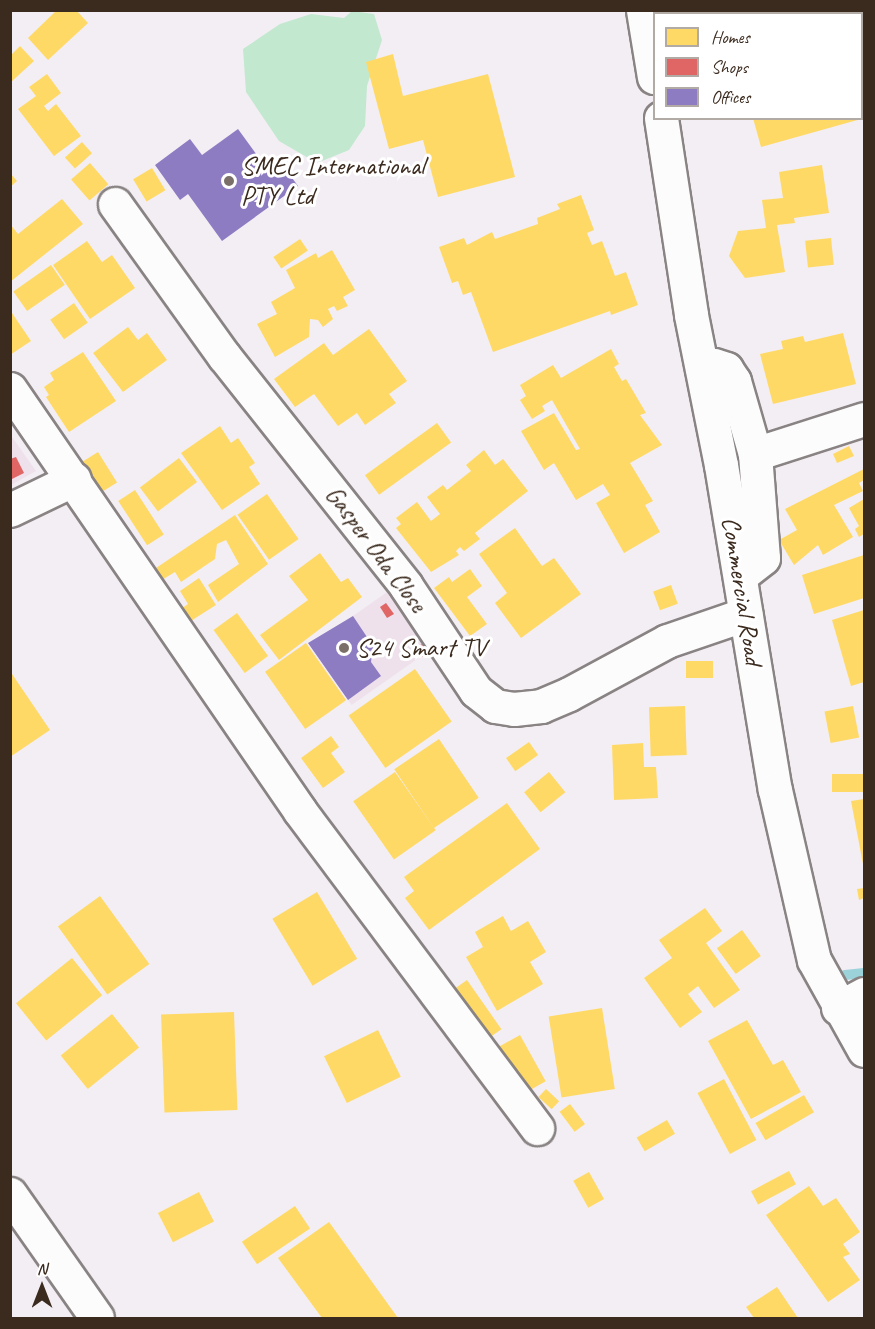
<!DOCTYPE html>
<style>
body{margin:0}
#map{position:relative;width:875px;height:1329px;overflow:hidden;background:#f3eef3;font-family:Caveat,sans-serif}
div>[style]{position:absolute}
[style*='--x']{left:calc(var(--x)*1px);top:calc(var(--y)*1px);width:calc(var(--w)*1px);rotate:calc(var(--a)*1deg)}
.built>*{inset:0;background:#eee1ec;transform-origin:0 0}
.green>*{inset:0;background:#c2e8cf}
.homes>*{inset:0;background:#ffd966;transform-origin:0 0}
.shops>*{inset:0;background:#e06666;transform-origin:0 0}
.offices>*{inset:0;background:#8e7cc3}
.stream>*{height:10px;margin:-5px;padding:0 5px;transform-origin:5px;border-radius:5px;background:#9cd3db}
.roads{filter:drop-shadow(2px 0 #898383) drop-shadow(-2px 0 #898383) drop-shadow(0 2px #898383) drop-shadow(0 -2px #898383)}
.minor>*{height:33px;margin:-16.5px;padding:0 16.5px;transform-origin:16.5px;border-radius:16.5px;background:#fdfcfd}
.dots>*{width:16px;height:16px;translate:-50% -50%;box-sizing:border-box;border:3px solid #fff;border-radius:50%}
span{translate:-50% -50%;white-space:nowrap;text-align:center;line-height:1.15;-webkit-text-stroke:6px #fff;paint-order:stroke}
.poi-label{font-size:26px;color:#3b2a1e}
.left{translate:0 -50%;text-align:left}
.street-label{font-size:26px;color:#3b2a1e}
.frame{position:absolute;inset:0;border:12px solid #3b2a1e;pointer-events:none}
.legend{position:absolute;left:653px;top:12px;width:210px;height:108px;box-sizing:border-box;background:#fff;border:2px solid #b1aaa5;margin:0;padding:8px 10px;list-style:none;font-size:18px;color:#3b2a1e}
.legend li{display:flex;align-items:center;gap:12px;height:30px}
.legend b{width:30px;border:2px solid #b1aaa5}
.north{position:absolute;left:12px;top:1257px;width:60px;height:60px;-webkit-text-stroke:4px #fff;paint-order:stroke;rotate:0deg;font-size:16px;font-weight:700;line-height:24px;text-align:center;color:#3b2a1e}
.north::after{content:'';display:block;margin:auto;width:21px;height:27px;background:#3b2a1e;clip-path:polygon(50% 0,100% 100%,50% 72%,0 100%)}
</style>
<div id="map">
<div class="built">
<div style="clip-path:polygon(10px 434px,36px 471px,11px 485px,10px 485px)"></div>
<div style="left:393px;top:588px;width:72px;height:101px;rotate:55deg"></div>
</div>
<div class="green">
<div style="clip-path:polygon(352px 11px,374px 14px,382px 40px,367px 86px,365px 126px,349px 150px,317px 163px,279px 141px,246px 92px,243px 49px,280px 24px,311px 14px,344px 18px)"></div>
</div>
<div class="homes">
<div style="clip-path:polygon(57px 10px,76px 10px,88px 23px,48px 60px,28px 38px)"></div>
<div style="clip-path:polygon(20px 46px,34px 61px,10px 83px,10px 56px)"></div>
<div style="clip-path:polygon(393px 54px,403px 96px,488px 74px,515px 177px,438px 197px,423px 140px,389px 149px,366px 62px)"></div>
<div style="clip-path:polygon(864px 71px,864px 118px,861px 119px,862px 72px)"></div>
<div style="clip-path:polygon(47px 74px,61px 93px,44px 106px,48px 111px,56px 104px,81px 136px,54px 156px,18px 109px,36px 96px,29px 87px)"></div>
<div style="clip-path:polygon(753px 118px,861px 118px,861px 119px,761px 147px)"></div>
<div style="left:82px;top:142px;width:15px;height:23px;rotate:48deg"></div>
<div style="left:90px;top:163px;width:28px;height:25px;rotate:49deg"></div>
<div style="clip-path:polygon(822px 165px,829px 213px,794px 218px,795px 223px,777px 225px,785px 272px,745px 278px,729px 256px,738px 231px,766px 228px,762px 200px,783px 198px,779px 172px)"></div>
<div style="left:152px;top:168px;width:26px;height:22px;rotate:59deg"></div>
<div style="clip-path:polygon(10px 173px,17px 181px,10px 187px)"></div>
<div style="clip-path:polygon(581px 195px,594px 230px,587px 233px,592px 245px,602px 241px,615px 276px,626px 272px,638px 305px,611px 315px,610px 311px,493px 352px,471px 292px,463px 295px,458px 281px,452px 283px,439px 247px,464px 238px,467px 245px,492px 232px,495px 239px,538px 224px,537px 218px,560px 209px,557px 204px)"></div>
<div style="clip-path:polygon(62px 199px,83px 224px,10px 282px,10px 224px,18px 234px)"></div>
<div style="left:831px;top:238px;width:27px;height:26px;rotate:84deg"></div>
<div style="left:300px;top:239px;width:14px;height:32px;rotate:56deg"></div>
<div style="clip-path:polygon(87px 241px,102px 262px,112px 255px,135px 288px,90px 319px,53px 265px)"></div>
<div style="clip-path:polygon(332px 250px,355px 290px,343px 297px,348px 306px,337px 311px,334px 306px,328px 309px,333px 319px,323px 327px,318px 320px,310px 319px,309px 337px,275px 357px,257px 324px,277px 314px,271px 302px,295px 288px,286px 270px,316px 253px,318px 258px)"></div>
<div style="left:51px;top:265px;width:24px;height:46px;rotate:55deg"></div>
<div style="left:74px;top:303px;width:24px;height:29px;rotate:55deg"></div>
<div style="clip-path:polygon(10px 310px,31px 341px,10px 355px)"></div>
<div style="clip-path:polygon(128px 327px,138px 340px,147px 333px,167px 360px,123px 392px,93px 353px)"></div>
<div style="clip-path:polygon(369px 329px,407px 381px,389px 394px,396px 403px,365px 425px,357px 413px,338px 426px,314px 394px,295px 407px,274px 379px,324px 343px,333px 355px)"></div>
<div style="clip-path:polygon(843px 333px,856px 384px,773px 404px,760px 354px,783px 349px,781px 341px,803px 336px,805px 342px)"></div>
<div style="clip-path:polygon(611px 349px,619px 364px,614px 367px,622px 381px,626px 379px,646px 413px,640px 415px,662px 445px,630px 463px,653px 501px,645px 505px,660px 532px,624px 553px,596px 503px,610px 495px,603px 484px,576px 500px,554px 463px,544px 470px,521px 431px,554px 413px,576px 450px,580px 449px,552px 400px,542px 406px,545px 411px,532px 419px,520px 400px,526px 396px,520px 385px,553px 365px,561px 378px)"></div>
<div style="clip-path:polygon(83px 352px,116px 401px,69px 432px,46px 397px,49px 395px,44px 387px,54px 380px,50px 373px)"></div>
<div style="left:437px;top:423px;width:24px;height:89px;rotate:54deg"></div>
<div style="clip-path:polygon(220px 426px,231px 443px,238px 438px,255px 463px,249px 467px,260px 484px,222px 510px,181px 453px)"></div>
<div style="clip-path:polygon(849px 446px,854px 456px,837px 463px,833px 454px)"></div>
<div style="clip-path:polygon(484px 450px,495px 465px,503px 459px,528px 491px,475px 533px,480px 539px,464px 551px,460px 547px,456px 551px,459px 555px,431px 572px,396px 528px,401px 524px,396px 518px,417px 502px,431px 521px,440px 514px,427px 497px,443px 485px,447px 490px,471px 471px,466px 465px)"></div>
<div style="left:98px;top:452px;width:36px;height:18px;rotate:58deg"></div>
<div style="left:179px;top:458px;width:30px;height:49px;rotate:53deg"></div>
<div style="clip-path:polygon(864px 469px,864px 480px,859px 483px,863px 491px,834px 505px,853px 537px,823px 555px,818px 545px,794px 565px,779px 540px,797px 530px,785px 509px)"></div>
<div style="left:135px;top:490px;width:53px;height:20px;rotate:57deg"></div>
<div style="left:267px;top:494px;width:55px;height:36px;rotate:55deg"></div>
<div style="clip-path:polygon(864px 499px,864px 534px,859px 537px,855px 529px,859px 526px,849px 508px)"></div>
<div style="clip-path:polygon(235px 515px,268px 564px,218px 602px,208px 585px,239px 564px,226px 540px,217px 544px,215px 559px,181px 582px,175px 572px,160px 581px,153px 570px)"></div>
<div style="clip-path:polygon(515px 528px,542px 566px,554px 558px,581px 594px,521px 638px,495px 603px,507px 593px,479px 554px)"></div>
<div style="clip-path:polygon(320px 553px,341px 582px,348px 578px,362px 597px,279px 660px,260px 635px,308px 600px,289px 576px)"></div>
<div style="clip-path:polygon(864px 555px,864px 598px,814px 614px,802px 575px)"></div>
<div style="clip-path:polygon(470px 569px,482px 586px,467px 597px,487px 624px,470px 636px,434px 588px,449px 577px,452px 582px)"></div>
<div style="clip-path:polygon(199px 578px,216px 605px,186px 624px,178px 611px,188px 604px,180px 591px)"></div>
<div style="left:671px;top:585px;width:20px;height:19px;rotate:70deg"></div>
<div style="clip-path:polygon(864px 610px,864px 682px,851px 686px,832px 620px)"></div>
<div style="left:237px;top:613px;width:53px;height:29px;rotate:54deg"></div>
<div style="left:306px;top:643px;width:70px;height:50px;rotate:55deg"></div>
<div style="left:686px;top:661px;width:27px;height:17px"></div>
<div style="left:415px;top:669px;width:64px;height:81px;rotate:55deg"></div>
<div style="clip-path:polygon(10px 671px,50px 730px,10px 757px)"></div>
<div style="left:685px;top:706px;width:49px;height:36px;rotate:88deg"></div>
<div style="left:853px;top:706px;width:32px;height:29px;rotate:79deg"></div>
<div style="clip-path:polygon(331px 736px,339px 747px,331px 753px,345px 772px,323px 788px,301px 758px)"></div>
<div style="left:439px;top:739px;width:71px;height:54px;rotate:56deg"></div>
<div style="left:529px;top:742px;width:16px;height:28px;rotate:55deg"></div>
<div style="clip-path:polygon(643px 743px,644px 767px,656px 767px,658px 798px,614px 800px,612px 745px)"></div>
<div style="left:395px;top:772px;width:71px;height:51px;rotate:55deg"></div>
<div style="left:549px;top:772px;width:26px;height:32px;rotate:51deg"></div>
<div style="left:864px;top:774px;width:18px;height:32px;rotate:90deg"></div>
<div style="clip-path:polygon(864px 799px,864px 864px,863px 864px,851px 801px)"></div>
<div style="clip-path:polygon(507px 803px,540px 849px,429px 930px,405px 898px,414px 891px,404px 877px)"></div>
<div style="clip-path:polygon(864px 888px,864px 898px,859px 900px,857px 889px)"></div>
<div style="left:317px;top:892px;width:78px;height:52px;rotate:59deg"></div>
<div style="left:100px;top:896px;width:84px;height:52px;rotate:54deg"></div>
<div style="clip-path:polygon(705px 908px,722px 931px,706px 943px,740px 990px,714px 1008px,698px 986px,688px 994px,702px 1012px,680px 1028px,644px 978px,672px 958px,659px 940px)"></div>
<div style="clip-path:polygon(503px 916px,511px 931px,528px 921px,546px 952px,530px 962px,543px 984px,497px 1011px,466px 957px,483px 947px,475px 932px)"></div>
<div style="left:742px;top:930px;width:32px;height:31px;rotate:54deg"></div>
<div style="left:72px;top:958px;width:48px;height:72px;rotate:51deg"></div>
<div style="left:467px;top:980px;width:60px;height:19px;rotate:55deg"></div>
<div style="left:602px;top:1008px;width:82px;height:54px;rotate:81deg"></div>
<div style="left:234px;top:1012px;width:98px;height:73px;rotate:88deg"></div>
<div style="left:112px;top:1014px;width:43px;height:66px;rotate:51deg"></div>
<div style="clip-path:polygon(747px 1020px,773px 1065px,783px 1060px,801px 1092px,751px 1119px,708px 1041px)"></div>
<div style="left:378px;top:1030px;width:52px;height:60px;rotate:64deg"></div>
<div style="left:520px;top:1035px;width:53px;height:28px;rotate:61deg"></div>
<div style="left:724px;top:1079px;width:69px;height:30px;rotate:62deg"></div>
<div style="left:546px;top:1089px;width:18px;height:11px;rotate:43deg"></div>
<div style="left:804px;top:1095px;width:20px;height:56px;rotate:60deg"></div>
<div style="left:570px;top:1104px;width:25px;height:13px;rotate:53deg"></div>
<div style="left:667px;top:1120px;width:16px;height:35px;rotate:60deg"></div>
<div style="left:789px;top:1171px;width:15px;height:43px;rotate:62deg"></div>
<div style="left:589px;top:1172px;width:31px;height:18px;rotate:61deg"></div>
<div style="clip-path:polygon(809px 1186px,823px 1206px,836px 1198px,860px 1232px,843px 1244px,850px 1254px,843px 1257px,860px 1280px,828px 1302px,766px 1215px)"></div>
<div style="left:199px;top:1192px;width:33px;height:46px;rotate:63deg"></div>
<div style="left:295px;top:1206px;width:27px;height:64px;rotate:56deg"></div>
<div style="clip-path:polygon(329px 1222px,398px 1318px,322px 1318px,278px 1258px)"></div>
<div style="clip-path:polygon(777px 1287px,798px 1318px,754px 1318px,746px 1307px)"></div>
</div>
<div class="shops">
<div style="clip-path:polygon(16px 457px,24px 473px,10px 480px,10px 459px)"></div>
<div style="clip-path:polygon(386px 603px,394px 614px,387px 618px,380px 607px)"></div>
<div style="left:422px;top:644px;width:11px;height:7px;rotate:56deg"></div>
</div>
<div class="offices">
<div style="clip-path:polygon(238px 129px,267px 169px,279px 160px,298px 186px,222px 241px,188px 194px,180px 200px,155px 165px,190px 139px,202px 155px)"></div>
<div style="clip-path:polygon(353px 616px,373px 646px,371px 662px,381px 676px,348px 700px,308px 643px)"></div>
</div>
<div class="stream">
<div style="--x:845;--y:975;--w:19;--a:-6"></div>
</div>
<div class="roads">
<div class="minor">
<div style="--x:643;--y:10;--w:68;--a:80.7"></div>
<div style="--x:661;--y:118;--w:199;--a:81.3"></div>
<div style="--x:691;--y:315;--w:153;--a:78.7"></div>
<div style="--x:721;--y:465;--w:329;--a:80.6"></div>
<div style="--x:775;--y:790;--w:174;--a:77.1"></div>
<div style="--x:814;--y:960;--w:103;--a:60.9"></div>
<div style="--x:115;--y:204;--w:187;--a:54.4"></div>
<div style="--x:224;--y:356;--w:293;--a:51.6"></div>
<div style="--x:406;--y:586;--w:126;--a:56.3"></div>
<div style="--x:476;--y:691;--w:24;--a:38"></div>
<div style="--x:495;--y:706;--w:19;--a:9"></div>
<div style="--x:514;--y:709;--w:27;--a:-6"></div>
<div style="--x:541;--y:706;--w:30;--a:-23"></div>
<div style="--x:569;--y:694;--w:111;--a:-28.4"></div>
<div style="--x:667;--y:641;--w:83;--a:-18.9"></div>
<div style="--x:702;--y:368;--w:12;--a:-14"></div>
<div style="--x:714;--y:365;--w:13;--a:18"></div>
<div style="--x:726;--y:369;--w:14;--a:56"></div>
<div style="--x:734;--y:381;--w:76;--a:74"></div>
<div style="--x:755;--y:454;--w:104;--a:85.6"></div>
<div style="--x:763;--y:558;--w:29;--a:142"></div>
<div style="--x:10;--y:389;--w:512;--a:55.5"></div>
<div style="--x:300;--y:811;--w:396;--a:53.2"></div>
<div style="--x:755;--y:454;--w:114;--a:-17.8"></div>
<div style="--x:10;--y:510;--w:71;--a:-25.8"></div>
<div style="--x:838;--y:1008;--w:30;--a:-28"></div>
<div style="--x:10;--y:1194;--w:151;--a:54.9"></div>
</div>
</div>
<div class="dots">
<div style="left:229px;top:181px;background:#7b6f69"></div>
<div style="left:344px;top:648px;background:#7b6f69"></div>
</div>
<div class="poi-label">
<span class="left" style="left:241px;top:181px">SMEC International<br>PTY Ltd</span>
<span class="left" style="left:356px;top:648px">S24 Smart TV</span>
</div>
<div class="street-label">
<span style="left:376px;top:549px;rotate:53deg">Gasper Oda Close</span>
<span style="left:742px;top:591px;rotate:81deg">Commercial Road</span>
</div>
<div class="frame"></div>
<ul class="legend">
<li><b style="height:16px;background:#ffd966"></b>Homes</li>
<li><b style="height:16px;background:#e06666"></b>Shops</li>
<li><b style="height:16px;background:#8e7cc3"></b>Offices</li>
</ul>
<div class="north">N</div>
</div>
